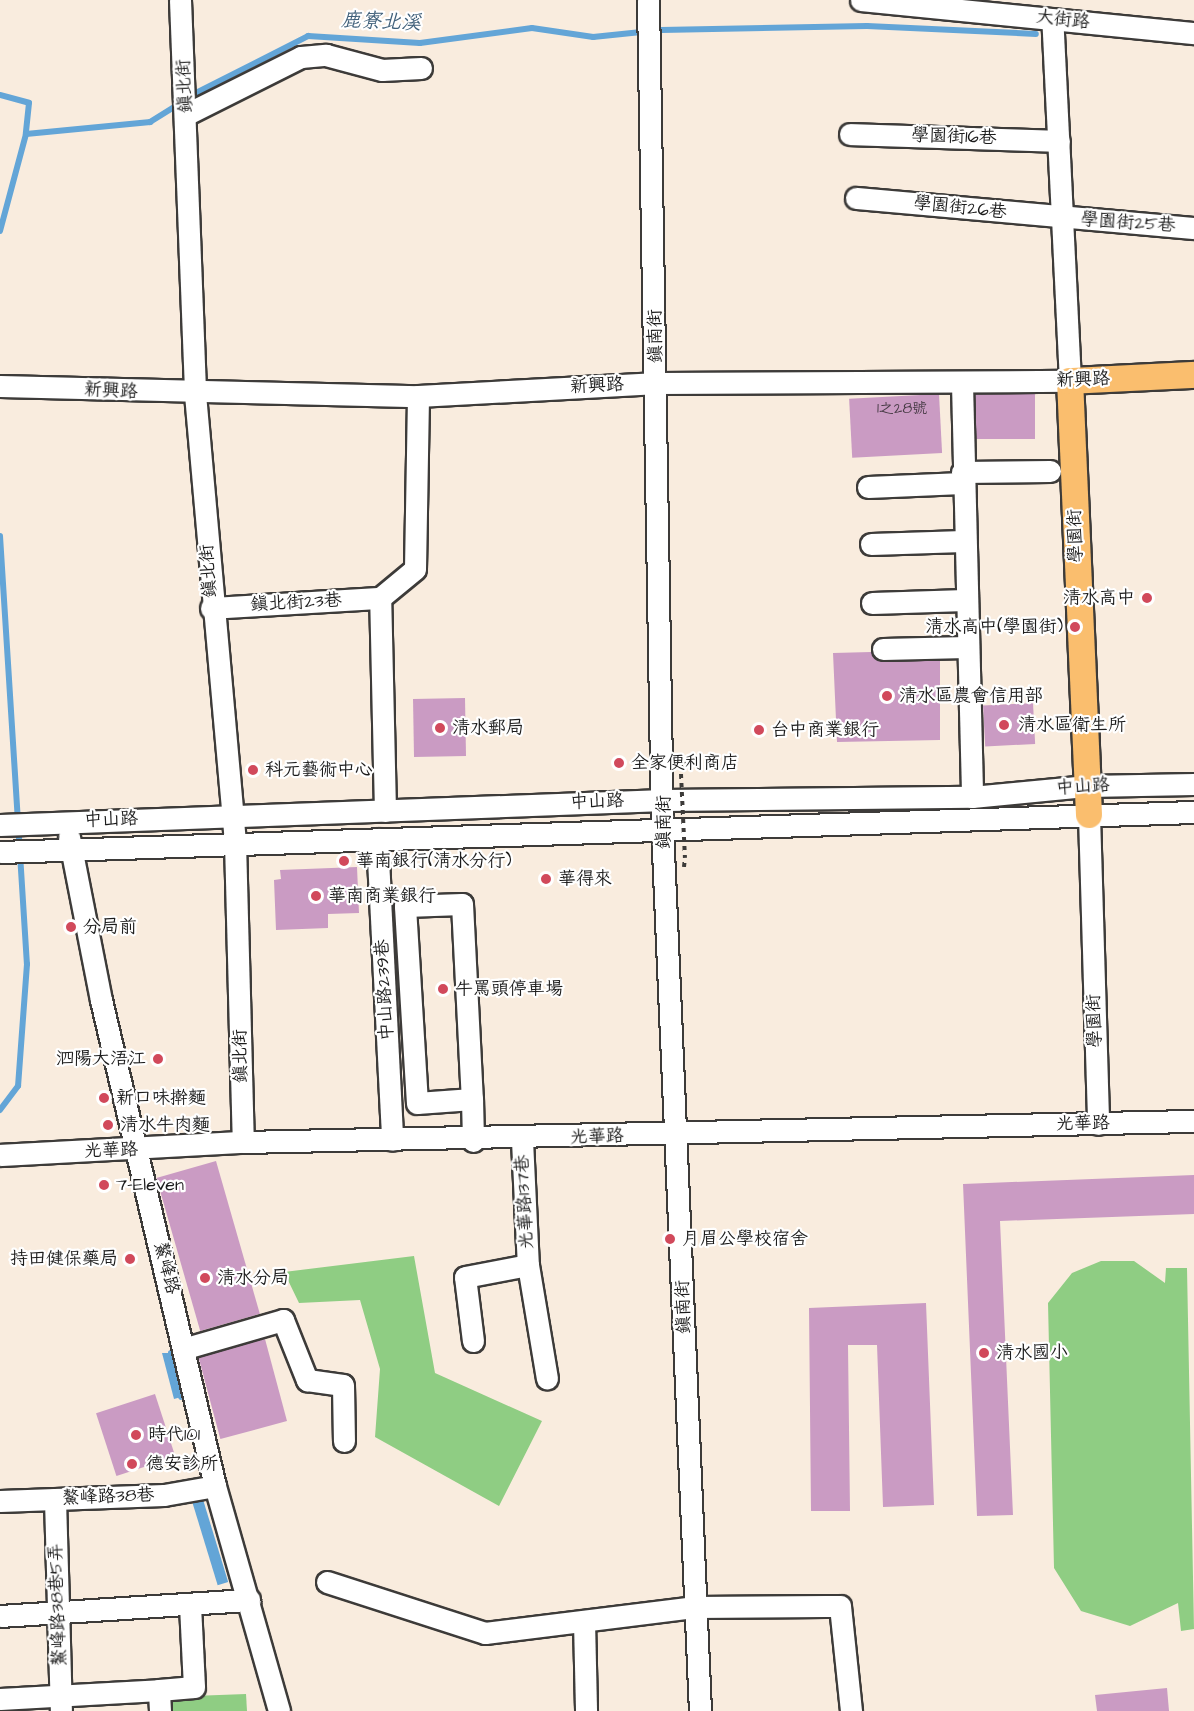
<!DOCTYPE html>
<meta charset="utf-8">
<style>
body{margin:0}
#map{position:relative;width:1194px;height:1711px;overflow:hidden;background:#f9ecde;font-family:"Architects Daughter","LXGW WenKai TC",sans-serif}
div>[style]{position:absolute}
[style*='--x']{left:calc(var(--x)*1px);top:calc(var(--y)*1px);width:calc(var(--w)*1px);rotate:calc(var(--a)*1deg)}
.green>*{inset:0;background:#8fcd83}
.water>*{inset:0;background:#63a5d7;transform-origin:0 0}
.stream>*{height:6px;margin:-3px;padding:0 3px;transform-origin:3px;border-radius:3px;background:#63a5d7}
.building>*{inset:0;background:#ca9bc3;transform-origin:0 0}
.path>*{height:4px;margin-top:-2px;transform-origin:0;background:repeating-linear-gradient(90deg,#3d3b39 0 4.5px,transparent 0 9px)}
.roads{filter:drop-shadow(2px 0 #3d3b39) drop-shadow(-2px 0 #3d3b39) drop-shadow(0 2px #3d3b39) drop-shadow(0 -2px #3d3b39)}
.minor>*{height:21px;margin:-10.5px;padding:0 10.5px;transform-origin:10.5px;border-radius:10.5px;background:#fff}
.major>*{height:26px;margin:-13px;padding:0 13px;transform-origin:13px;border-radius:13px;background:#fabe6e}
.path-bridge>*{height:4px;margin-top:-2px;transform-origin:0;background:repeating-linear-gradient(90deg,#3d3b39 0 4.5px,transparent 0 9px)}
.dots>*{width:16px;height:16px;translate:-50% -50%;box-sizing:border-box;border:3px solid #fff;border-radius:50%}
span{translate:-50% -50%;white-space:nowrap;text-align:center;line-height:1.15;-webkit-text-stroke:4.5px #fff;paint-order:stroke}
.number-label{font-size:15px;color:#483c46}
.number-label span{-webkit-text-stroke-width:0}
.street-label{font-size:18px;color:#1c1c1c}
.poi-label{font-size:18px;color:#1c1c1c}
.right{translate:-100% -50%;text-align:right}
.left{translate:0 -50%;text-align:left}
.water-label{font-size:20px;color:#40607a;font-style:italic}
</style>
<div id="map">
<div class="green">
<div style="clip-path:polygon(414px 1256px,435px 1373px,542px 1421px,499px 1506px,375px 1437px,380px 1369px,360px 1300px,299px 1303px,284px 1272px)"></div>
<div style="clip-path:polygon(1101px 1261px,1134px 1261px,1165px 1283px,1166px 1268px,1187px 1268px,1194px 1629px,1181px 1631px,1178px 1603px,1130px 1626px,1081px 1611px,1054px 1568px,1048px 1303px,1072px 1273px)"></div>
<div style="clip-path:polygon(246px 1694px,247px 1711px,167px 1711px,166px 1697px)"></div>
</div>
<div class="water">
<div style="clip-path:polygon(162px 1353px,171px 1353px,181px 1397px,174px 1399px)"></div>
<div style="left:201px;top:1493px;width:93px;height:11px;rotate:73deg"></div>
</div>
<div class="stream">
<div style="--x:0;--y:95;--w:30;--a:15"></div>
<div style="--x:29;--y:103;--w:31;--a:96"></div>
<div style="--x:188;--y:97;--w:135;--a:-26.9"></div>
<div style="--x:308;--y:36;--w:112;--a:3.6"></div>
<div style="--x:420;--y:43;--w:113;--a:-7.6"></div>
<div style="--x:532;--y:28;--w:62;--a:8.4"></div>
<div style="--x:593;--y:37;--w:68;--a:-5.9"></div>
<div style="--x:661;--y:30;--w:206;--a:-1.1"></div>
<div style="--x:867;--y:26;--w:169;--a:2.7"></div>
<div style="--x:0;--y:231;--w:100;--a:-75"></div>
<div style="--x:26;--y:134;--w:125;--a:-5.5"></div>
<div style="--x:150;--y:122;--w:36;--a:-32"></div>
<div style="--x:0;--y:536;--w:429;--a:86.4"></div>
<div style="--x:27;--y:964;--w:122;--a:94.2"></div>
<div style="--x:18;--y:1086;--w:30;--a:127"></div>
<div style="--x:171;--y:1353;--w:45;--a:77.2"></div>
</div>
<div class="building">
<div style="left:939px;top:394px;width:59px;height:90px;rotate:87deg"></div>
<div style="left:975px;top:394px;width:60px;height:45px"></div>
<div style="clip-path:polygon(871px 652px,883px 662px,940px 660px,940px 740px,837px 742px,833px 653px)"></div>
<div style="left:465px;top:698px;width:58px;height:52px;rotate:89deg"></div>
<div style="left:1033px;top:703px;width:41px;height:50px;rotate:87deg"></div>
<div style="clip-path:polygon(357px 867px,359px 913px,328px 914px,328px 928px,276px 930px,274px 880px,281px 879px,280px 870px)"></div>
<div style="left:216px;top:1161px;width:159px;height:62px;rotate:74deg"></div>
<div style="clip-path:polygon(1194px 1175px,1194px 1214px,1000px 1221px,1013px 1515px,977px 1516px,963px 1184px)"></div>
<div style="clip-path:polygon(926px 1303px,934px 1505px,883px 1507px,877px 1345px,848px 1345px,850px 1511px,811px 1511px,809px 1308px)"></div>
<div style="left:265px;top:1339px;width:85px;height:69px;rotate:75deg"></div>
<div style="left:155px;top:1394px;width:66px;height:62px;rotate:72deg"></div>
<div style="clip-path:polygon(1167px 1688px,1169px 1711px,1097px 1711px,1095px 1695px)"></div>
</div>
<div class="path">
<div style="--x:680;--y:769;--w:11;--a:-34"></div>
<div style="--x:689;--y:763;--w:9;--a:-159"></div>
<div style="--x:684;--y:867;--w:9;--a:-84"></div>
</div>
<div class="roads">
<div class="minor">
<div style="--x:180;--y:0;--w:394;--a:87.8"></div>
<div style="--x:195;--y:394;--w:450;--a:84.9"></div>
<div style="--x:235;--y:842;--w:300;--a:88.5"></div>
<div style="--x:648;--y:0;--w:827;--a:89.03"></div>
<div style="--x:662;--y:827;--w:885;--a:87.54"></div>
<div style="--x:861;--y:0;--w:335;--a:5.7"></div>
<div style="--x:187;--y:114;--w:127;--a:-26.6"></div>
<div style="--x:301;--y:57;--w:25;--a:-5"></div>
<div style="--x:326;--y:55;--w:58;--a:15"></div>
<div style="--x:382;--y:70;--w:39;--a:-3"></div>
<div style="--x:850;--y:134;--w:209;--a:1.9"></div>
<div style="--x:856;--y:198;--w:339;--a:5.1"></div>
<div style="--x:962;--y:383;--w:414;--a:88.6"></div>
<div style="--x:0;--y:386;--w:418;--a:1.4"></div>
<div style="--x:418;--y:396;--w:240;--a:-3.1"></div>
<div style="--x:658;--y:383;--w:412;--a:-0.3"></div>
<div style="--x:1070;--y:381;--w:362;--a:-92.8"></div>
<div style="--x:962;--y:472;--w:88;--a:-0.7"></div>
<div style="--x:868;--y:487;--w:94;--a:-2.4"></div>
<div style="--x:871;--y:544;--w:92;--a:-1.9"></div>
<div style="--x:872;--y:603;--w:93;--a:-1.8"></div>
<div style="--x:211;--y:608;--w:169;--a:-3.4"></div>
<div style="--x:883;--y:649;--w:83;--a:-1.4"></div>
<div style="--x:385;--y:811;--w:213;--a:-91.3"></div>
<div style="--x:380;--y:598;--w:45;--a:-39.6"></div>
<div style="--x:415;--y:569;--w:173;--a:-89"></div>
<div style="--x:1089;--y:815;--w:309;--a:88.3"></div>
<div style="--x:0;--y:825;--w:664;--a:-2.16"></div>
<div style="--x:664;--y:800;--w:308;--a:-0.6"></div>
<div style="--x:972;--y:797;--w:116;--a:-5.5"></div>
<div style="--x:1087;--y:786;--w:107;--a:-1.1"></div>
<div style="--x:69;--y:837;--w:166;--a:78.9"></div>
<div style="--x:101;--y:1000;--w:499;--a:76.8"></div>
<div style="--x:215;--y:1486;--w:234;--a:74.1"></div>
<div style="--x:377;--y:839;--w:301;--a:87.1"></div>
<div style="--x:0;--y:852;--w:1195;--a:-1.92"></div>
<div style="--x:472;--y:1099;--w:55;--a:175.8"></div>
<div style="--x:417;--y:1103;--w:197;--a:-93.5"></div>
<div style="--x:405;--y:906;--w:57;--a:-2"></div>
<div style="--x:462;--y:904;--w:195;--a:87.1"></div>
<div style="--x:472;--y:1099;--w:42;--a:88.6"></div>
<div style="--x:522;--y:1140;--w:125;--a:87.3"></div>
<div style="--x:528;--y:1265;--w:115;--a:80.5"></div>
<div style="--x:0;--y:1155;--w:243;--a:-3.1"></div>
<div style="--x:243;--y:1142;--w:951;--a:-1.27"></div>
<div style="--x:473;--y:1341;--w:64;--a:-97.1"></div>
<div style="--x:465;--y:1277;--w:64;--a:-10.8"></div>
<div style="--x:186;--y:1348;--w:101;--a:-16.1"></div>
<div style="--x:283;--y:1320;--w:65;--a:68.2"></div>
<div style="--x:307;--y:1380;--w:36;--a:8"></div>
<div style="--x:343;--y:1385;--w:56;--a:89"></div>
<div style="--x:55;--y:1499;--w:212;--a:88.4"></div>
<div style="--x:0;--y:1501;--w:164;--a:-2.1"></div>
<div style="--x:164;--y:1495;--w:52;--a:-10"></div>
<div style="--x:327;--y:1582;--w:166;--a:17.9"></div>
<div style="--x:485;--y:1633;--w:212;--a:-7.1"></div>
<div style="--x:695;--y:1607;--w:145;--a:-0.4"></div>
<div style="--x:840;--y:1606;--w:106;--a:84"></div>
<div style="--x:0;--y:1616;--w:250;--a:-3.7"></div>
<div style="--x:584;--y:1621;--w:90;--a:88.7"></div>
<div style="--x:0;--y:1699;--w:159;--a:-3.2"></div>
<div style="--x:160;--y:1711;--w:21;--a:-93"></div>
<div style="--x:159;--y:1690;--w:35;--a:-5"></div>
<div style="--x:194;--y:1687;--w:83;--a:-92.8"></div>
</div>
<div class="major">
<div style="--x:1089;--y:815;--w:434;--a:-92.5"></div>
<div style="--x:1070;--y:381;--w:124;--a:-2.8"></div>
</div>
</div>
<div class="path-bridge">
<div style="--x:681;--y:774;--w:84;--a:87.3"></div>
</div>
<div class="dots">
<div style="left:1147px;top:598px;background:#d1495b"></div>
<div style="left:1075px;top:627px;background:#d1495b"></div>
<div style="left:887px;top:696px;background:#d1495b"></div>
<div style="left:1004px;top:725px;background:#d1495b"></div>
<div style="left:440px;top:728px;background:#d1495b"></div>
<div style="left:759px;top:730px;background:#d1495b"></div>
<div style="left:619px;top:763px;background:#d1495b"></div>
<div style="left:253px;top:770px;background:#d1495b"></div>
<div style="left:344px;top:861px;background:#d1495b"></div>
<div style="left:546px;top:879px;background:#d1495b"></div>
<div style="left:316px;top:896px;background:#d1495b"></div>
<div style="left:71px;top:927px;background:#d1495b"></div>
<div style="left:443px;top:989px;background:#d1495b"></div>
<div style="left:158px;top:1059px;background:#d1495b"></div>
<div style="left:104px;top:1098px;background:#d1495b"></div>
<div style="left:108px;top:1125px;background:#d1495b"></div>
<div style="left:104px;top:1185px;background:#d1495b"></div>
<div style="left:670px;top:1239px;background:#d1495b"></div>
<div style="left:130px;top:1259px;background:#d1495b"></div>
<div style="left:205px;top:1278px;background:#d1495b"></div>
<div style="left:984px;top:1353px;background:#d1495b"></div>
<div style="left:136px;top:1435px;background:#d1495b"></div>
<div style="left:132px;top:1464px;background:#d1495b"></div>
</div>
<div class="number-label">
<span style="left:902px;top:409px">1之28號</span>
</div>
<div class="street-label">
<span style="left:1063px;top:20px;rotate:6deg">大街路</span>
<span style="left:185px;top:86px;rotate:-93deg">鎮北街</span>
<span style="left:954px;top:137px;rotate:2deg">學園街16巷</span>
<span style="left:960px;top:208px;rotate:6deg">學園街26巷</span>
<span style="left:1128px;top:223px;rotate:4deg">學園街25巷</span>
<span style="left:656px;top:336px;rotate:-91deg">鎮南街</span>
<span style="left:1083px;top:380px;rotate:-2deg">新興路</span>
<span style="left:597px;top:386px;rotate:-3deg">新興路</span>
<span style="left:111px;top:391px;rotate:3deg">新興路</span>
<span style="left:1076px;top:536px;rotate:-92deg">學園街</span>
<span style="left:209px;top:571px;rotate:-94deg">鎮北街</span>
<span style="left:296px;top:603px;rotate:-3deg">鎮北街23巷</span>
<span style="left:1083px;top:787px;rotate:-4deg">中山路</span>
<span style="left:597px;top:802px;rotate:-2deg">中山路</span>
<span style="left:111px;top:820px;rotate:-2deg">中山路</span>
<span style="left:664px;top:822px;rotate:-90deg">鎮南街</span>
<span style="left:385px;top:990px;rotate:-93deg">中山路239巷</span>
<span style="left:1095px;top:1021px;rotate:-92deg">學園街</span>
<span style="left:241px;top:1056px;rotate:-91deg">鎮北街</span>
<span style="left:1083px;top:1124px;rotate:-1deg">光華路</span>
<span style="left:597px;top:1137px;rotate:-2deg">光華路</span>
<span style="left:111px;top:1151px;rotate:-2deg">光華路</span>
<span style="left:525px;top:1202px;rotate:-93deg">光華路137巷</span>
<span style="left:166px;top:1268px;rotate:76deg">鰲峰路</span>
<span style="left:684px;top:1307px;rotate:-92deg">鎮南街</span>
<span style="left:108px;top:1497px;rotate:-2deg">鰲峰路38巷</span>
<span style="left:58px;top:1605px;rotate:-92deg">鰲峰路38巷5弄</span>
</div>
<div class="poi-label">
<span class="right" style="left:1135px;top:598px">清水高中</span>
<span class="right" style="left:1063px;top:627px">清水高中(學園街)</span>
<span class="left" style="left:899px;top:696px">清水區農會信用部</span>
<span class="left" style="left:1018px;top:725px">清水區衛生所</span>
<span class="left" style="left:452px;top:728px">清水郵局</span>
<span class="left" style="left:771px;top:730px">台中商業銀行</span>
<span class="left" style="left:631px;top:763px">全家便利商店</span>
<span class="left" style="left:265px;top:770px">科元藝術中心</span>
<span class="left" style="left:356px;top:861px">華南銀行(清水分行)</span>
<span class="left" style="left:558px;top:879px">華得來</span>
<span class="left" style="left:328px;top:896px">華南商業銀行</span>
<span class="left" style="left:83px;top:927px">分局前</span>
<span class="left" style="left:455px;top:989px">牛罵頭停車場</span>
<span class="right" style="left:146px;top:1059px">泗陽大浯江</span>
<span class="left" style="left:116px;top:1098px">新口味擀麵</span>
<span class="left" style="left:120px;top:1125px">清水牛肉麵</span>
<span class="left" style="left:116px;top:1185px">7-Eleven</span>
<span class="left" style="left:682px;top:1239px">月眉公學校宿舍</span>
<span class="right" style="left:118px;top:1259px">持田健保藥局</span>
<span class="left" style="left:217px;top:1278px">清水分局</span>
<span class="left" style="left:996px;top:1353px">清水國小</span>
<span class="left" style="left:148px;top:1435px">時代101</span>
<span class="left" style="left:146px;top:1464px">德安診所</span>
</div>
<div class="water-label">
<span style="left:381px;top:22px;rotate:2deg">鹿寮北溪</span>
</div>
</div>
